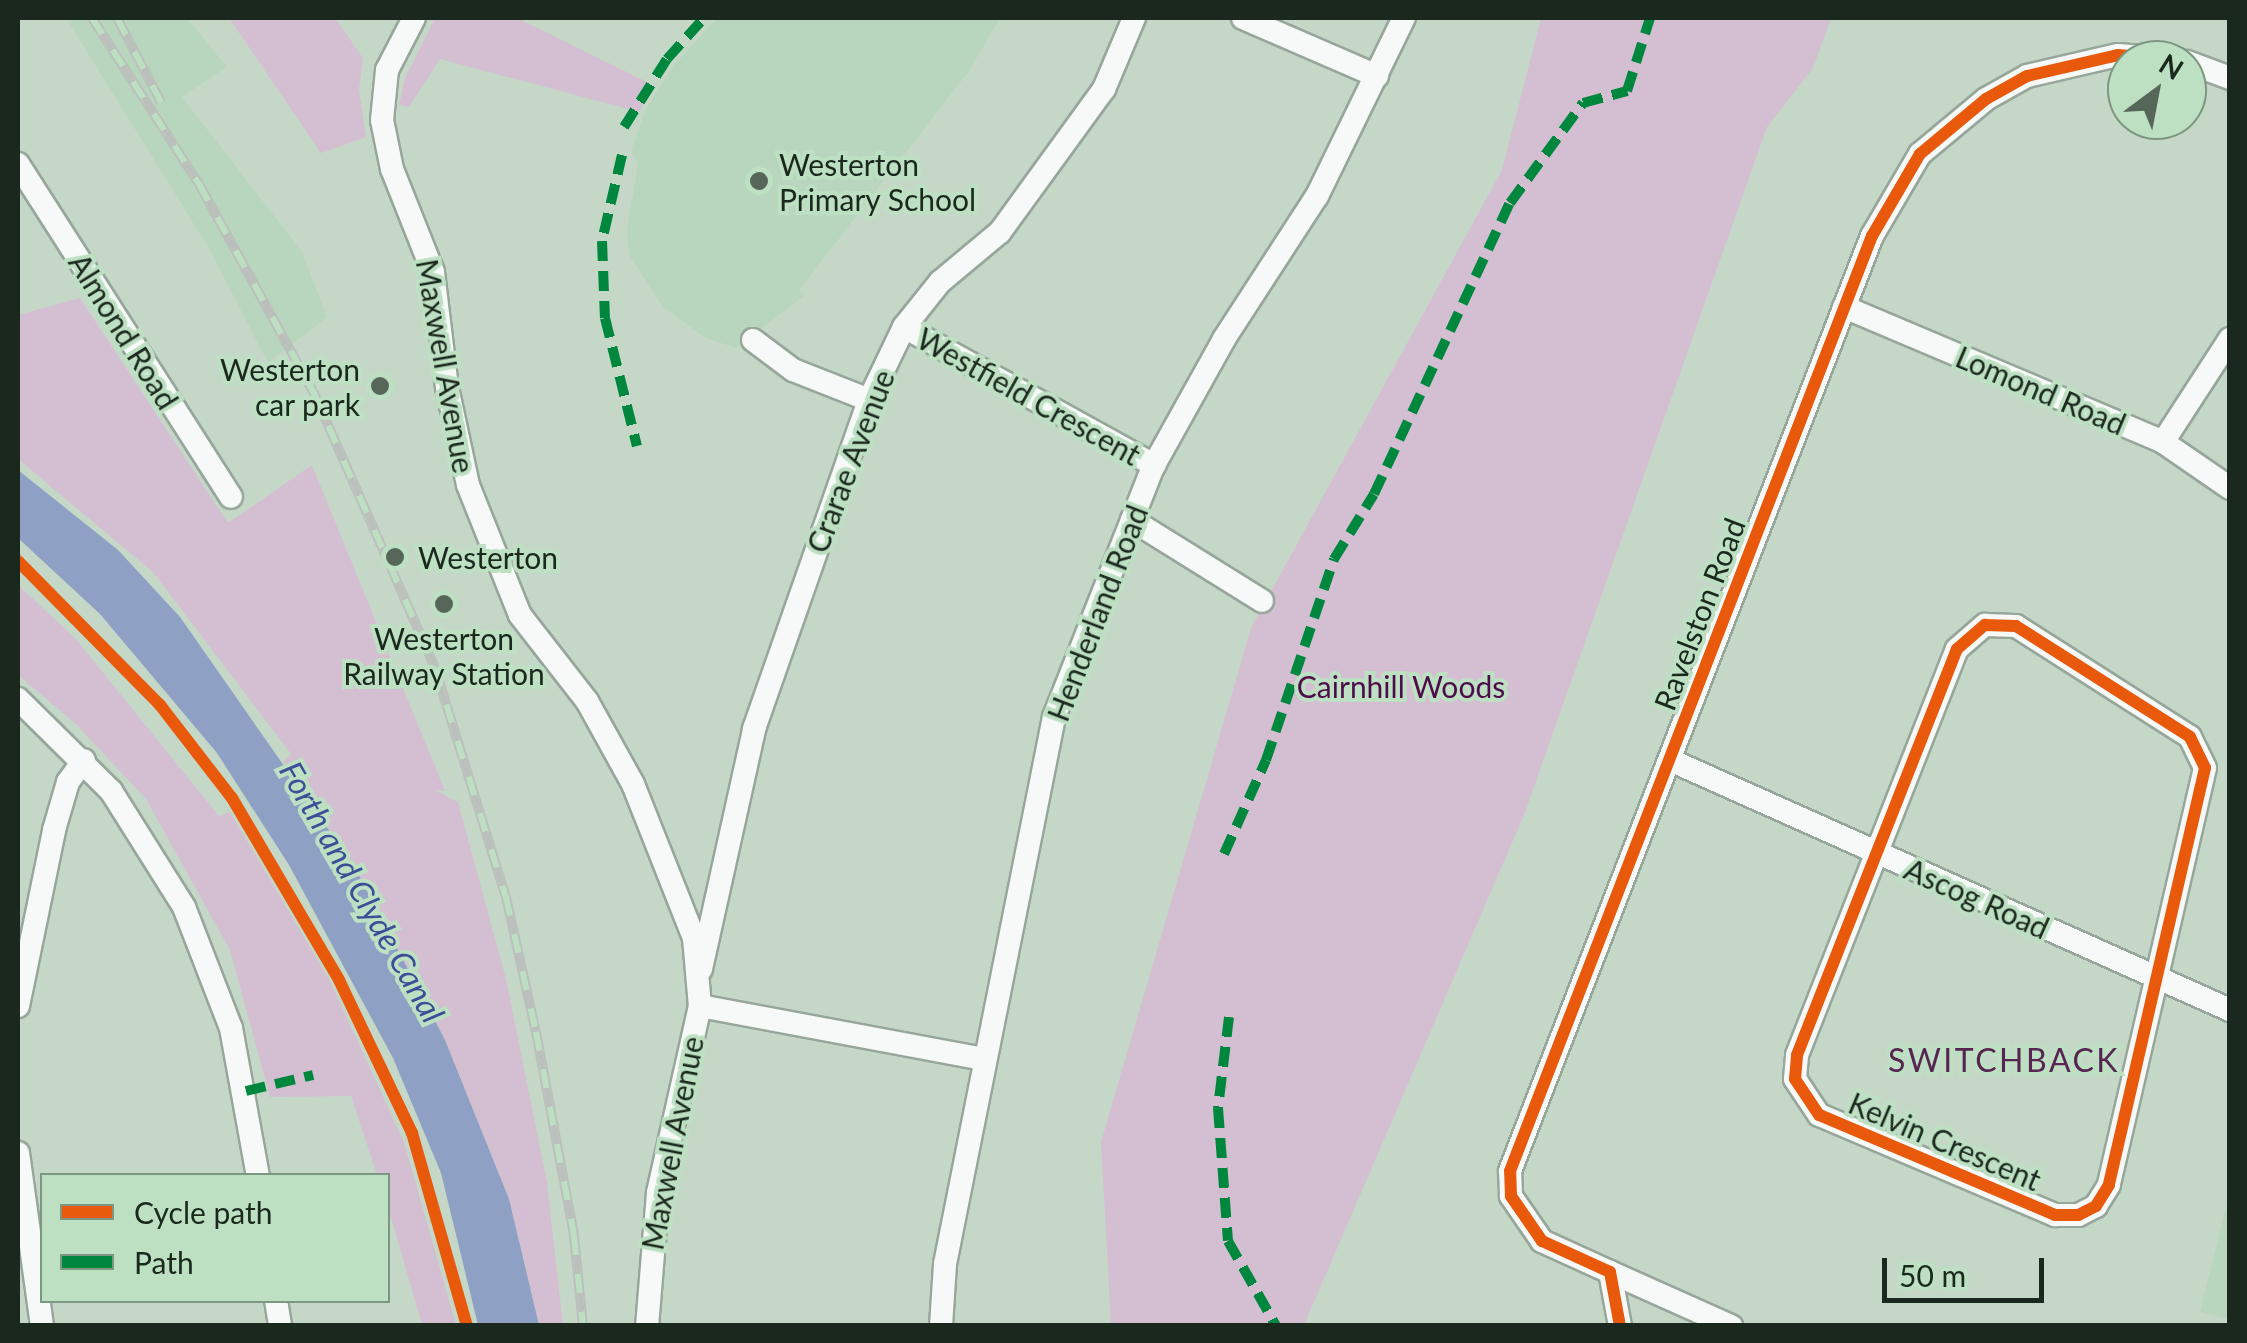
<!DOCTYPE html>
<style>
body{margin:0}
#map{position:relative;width:2247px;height:1343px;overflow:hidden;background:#c5d8c8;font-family:Lato,sans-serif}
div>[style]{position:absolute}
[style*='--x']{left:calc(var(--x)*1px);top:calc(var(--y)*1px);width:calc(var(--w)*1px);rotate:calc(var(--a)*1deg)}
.built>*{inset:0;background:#b7d6bd}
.green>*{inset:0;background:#d4bed1}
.water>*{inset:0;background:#8ea0c4}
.roads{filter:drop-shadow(2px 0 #97a69a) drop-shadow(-2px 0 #97a69a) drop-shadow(0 2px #97a69a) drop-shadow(0 -2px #97a69a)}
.minor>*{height:22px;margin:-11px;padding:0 11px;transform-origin:11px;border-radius:11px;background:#f6f9f7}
.rail>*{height:10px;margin-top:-5px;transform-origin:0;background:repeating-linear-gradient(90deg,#bde0c3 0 19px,#bbc0bc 0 38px);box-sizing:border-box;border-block:2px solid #bbc0bc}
.quiet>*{height:10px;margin-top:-5px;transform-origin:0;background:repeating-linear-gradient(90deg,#00873e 0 20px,transparent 0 30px)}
.cycleway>*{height:12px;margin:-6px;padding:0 6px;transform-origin:6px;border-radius:6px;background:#e8590c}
.dots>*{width:28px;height:28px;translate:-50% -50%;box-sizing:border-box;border:5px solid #bde0c3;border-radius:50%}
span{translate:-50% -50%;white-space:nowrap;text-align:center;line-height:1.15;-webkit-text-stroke:8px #bde0c3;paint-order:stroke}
.poi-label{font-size:30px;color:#1b281d}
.left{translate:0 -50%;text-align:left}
.right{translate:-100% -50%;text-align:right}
.street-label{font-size:30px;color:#1b281d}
.park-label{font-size:30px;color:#4e0c4a}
.water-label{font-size:32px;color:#3c4e97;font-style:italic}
.neighbourhood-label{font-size:32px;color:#582553;letter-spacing:2.5px}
.frame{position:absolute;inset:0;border:20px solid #1b281d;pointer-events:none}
.legend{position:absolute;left:40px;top:1173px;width:350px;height:130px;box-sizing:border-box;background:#bde0c3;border:2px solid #7c9681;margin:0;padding:12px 18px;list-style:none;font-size:30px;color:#1b281d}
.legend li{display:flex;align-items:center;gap:20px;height:50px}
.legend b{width:50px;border:2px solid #7c9681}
.north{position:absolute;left:2107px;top:40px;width:100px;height:100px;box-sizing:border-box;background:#bde0c3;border:2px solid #7c9681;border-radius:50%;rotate:32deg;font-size:28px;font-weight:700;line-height:40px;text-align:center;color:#1b281d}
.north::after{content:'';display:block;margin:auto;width:35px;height:45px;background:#566659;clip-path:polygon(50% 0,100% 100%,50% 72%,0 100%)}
.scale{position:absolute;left:1882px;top:1258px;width:162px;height:45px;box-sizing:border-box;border:5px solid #1b281d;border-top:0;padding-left:12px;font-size:30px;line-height:35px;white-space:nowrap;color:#1b281d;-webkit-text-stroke:8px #bde0c3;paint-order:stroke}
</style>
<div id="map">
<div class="built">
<div style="clip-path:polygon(66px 18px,187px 18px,227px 67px,182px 97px,302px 252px,327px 317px,268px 363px,210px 250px)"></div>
<div style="clip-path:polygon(717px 18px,1000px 18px,969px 71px,799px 290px,805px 295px,736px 348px,706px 338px,663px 307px,629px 255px,627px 230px,638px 163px,631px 151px,646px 109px,673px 66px)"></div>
<div style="clip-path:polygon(2227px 1203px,2230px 1203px,2229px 1319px,2200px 1312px)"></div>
</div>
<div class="green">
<div style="clip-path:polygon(229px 18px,335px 18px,363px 58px,359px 90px,366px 137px,321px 153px)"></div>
<div style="clip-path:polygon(435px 18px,517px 18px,653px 85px,639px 112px,440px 59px,409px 107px,399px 105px,405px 78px)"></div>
<div style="clip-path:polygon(1541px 18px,1831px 18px,1813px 68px,1767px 127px,1524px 815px,1304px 1325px,1111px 1325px,1101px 1142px,1251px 628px,1502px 170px)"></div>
<div style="clip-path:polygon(80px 298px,228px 523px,312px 465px,445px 791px,435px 790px,458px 802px,506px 979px,547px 1182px,563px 1325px,539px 1325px,509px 1199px,445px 1040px,354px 866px,283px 762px,291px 754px,153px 572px,18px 459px,18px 315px)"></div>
<div style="clip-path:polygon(18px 585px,75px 638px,219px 816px,230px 812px,330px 981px,404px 1142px,456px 1325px,422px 1325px,388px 1207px,388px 1176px,377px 1175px,351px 1096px,270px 1097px,230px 950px,146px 799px,76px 724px,18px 675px)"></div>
</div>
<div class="water">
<div style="clip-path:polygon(18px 470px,118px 550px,180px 617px,354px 866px,445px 1040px,509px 1199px,539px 1325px,478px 1325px,441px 1173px,393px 1058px,289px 865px,217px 753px,100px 614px,18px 538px)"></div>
</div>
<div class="roads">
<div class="minor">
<div style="--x:414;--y:18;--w:59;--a:117.4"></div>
<div style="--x:387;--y:70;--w:50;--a:95.7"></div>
<div style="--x:382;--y:120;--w:50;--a:78.5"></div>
<div style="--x:392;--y:169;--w:111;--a:68.3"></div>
<div style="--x:433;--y:272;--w:116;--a:83.1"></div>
<div style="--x:447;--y:387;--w:100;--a:77.9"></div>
<div style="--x:468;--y:485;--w:140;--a:68.2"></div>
<div style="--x:520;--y:615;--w:109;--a:52.1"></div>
<div style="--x:587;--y:701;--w:95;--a:61"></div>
<div style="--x:633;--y:784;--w:166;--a:68.4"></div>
<div style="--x:694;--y:938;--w:68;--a:85"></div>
<div style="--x:700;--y:1006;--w:192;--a:102.7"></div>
<div style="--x:658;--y:1193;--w:133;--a:94.7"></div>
<div style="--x:1243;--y:18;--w:146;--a:23.4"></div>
<div style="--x:2187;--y:62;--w:46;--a:20.4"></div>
<div style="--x:18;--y:164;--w:395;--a:57.4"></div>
<div style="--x:1844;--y:307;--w:346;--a:22.9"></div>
<div style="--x:2163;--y:442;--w:81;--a:34.5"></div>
<div style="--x:904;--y:327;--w:286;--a:28.9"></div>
<div style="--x:753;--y:340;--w:50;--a:36.9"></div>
<div style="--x:793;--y:370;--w:82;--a:21.5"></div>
<div style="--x:2163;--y:442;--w:123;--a:-57"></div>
<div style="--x:1132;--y:520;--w:153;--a:31.9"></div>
<div style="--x:1985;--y:625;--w:31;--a:2"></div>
<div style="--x:2016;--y:626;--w:206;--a:32.5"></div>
<div style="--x:2190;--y:737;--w:34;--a:64"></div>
<div style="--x:2205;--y:768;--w:428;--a:103"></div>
<div style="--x:2109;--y:1185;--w:25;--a:122"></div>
<div style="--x:2096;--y:1206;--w:20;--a:153"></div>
<div style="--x:2078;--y:1215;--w:23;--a:180"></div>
<div style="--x:2055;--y:1215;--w:256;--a:-157"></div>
<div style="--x:1819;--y:1115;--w:43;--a:-123.7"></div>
<div style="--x:1795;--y:1079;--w:24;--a:-85"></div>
<div style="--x:1797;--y:1055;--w:436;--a:-68.5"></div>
<div style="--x:1957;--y:649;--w:37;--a:-41"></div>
<div style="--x:18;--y:699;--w:131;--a:44.7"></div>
<div style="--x:111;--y:791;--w:137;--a:57.8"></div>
<div style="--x:184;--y:907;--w:130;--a:68.8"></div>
<div style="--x:231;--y:1028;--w:150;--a:79.7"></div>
<div style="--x:1670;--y:760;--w:613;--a:24.06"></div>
<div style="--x:701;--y:969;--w:246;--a:-77.5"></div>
<div style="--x:754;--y:729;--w:349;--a:-70.7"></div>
<div style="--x:869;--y:400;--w:81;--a:-64.4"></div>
<div style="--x:904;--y:327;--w:58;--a:-51.3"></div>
<div style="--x:940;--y:282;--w:78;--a:-39.8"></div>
<div style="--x:1000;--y:232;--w:177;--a:-54"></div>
<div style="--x:1104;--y:89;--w:77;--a:-67.1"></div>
<div style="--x:18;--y:1006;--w:180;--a:-78.4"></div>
<div style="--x:54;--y:830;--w:50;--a:-73.7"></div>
<div style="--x:68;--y:782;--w:27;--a:-54"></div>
<div style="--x:700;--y:1006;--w:289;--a:10.6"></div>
<div style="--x:18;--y:1153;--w:175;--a:82.1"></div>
<div style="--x:1610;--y:1272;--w:133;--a:24.1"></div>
<div style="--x:276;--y:1300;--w:26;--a:81"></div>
<div style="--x:941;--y:1326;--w:62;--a:-86.3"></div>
<div style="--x:945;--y:1264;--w:558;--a:-78.73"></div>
<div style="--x:1054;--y:717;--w:271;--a:-68.4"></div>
<div style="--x:1154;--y:465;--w:144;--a:-60.9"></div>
<div style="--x:1224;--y:339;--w:171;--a:-57"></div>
<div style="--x:1317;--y:196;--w:198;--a:-64"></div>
<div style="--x:1620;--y:1326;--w:55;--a:-100.5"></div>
<div style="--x:1610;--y:1272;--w:75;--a:-155.5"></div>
<div style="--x:1542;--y:1241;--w:55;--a:-124.6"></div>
<div style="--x:1511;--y:1196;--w:25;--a:-92"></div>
<div style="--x:1510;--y:1171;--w:1003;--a:-68.84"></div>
<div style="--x:1872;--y:236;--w:95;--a:-59.7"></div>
<div style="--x:1920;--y:154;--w:86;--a:-39.8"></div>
<div style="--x:1986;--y:99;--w:47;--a:-29.3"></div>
<div style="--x:2027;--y:76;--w:93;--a:-13"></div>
<div style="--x:2118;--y:55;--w:60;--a:4.8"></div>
</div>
</div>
<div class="rail">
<div style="--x:92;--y:18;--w:197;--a:57.2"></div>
<div style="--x:199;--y:184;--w:236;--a:61.2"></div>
<div style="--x:313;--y:391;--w:303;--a:66.2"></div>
<div style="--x:435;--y:668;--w:240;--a:72.8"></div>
<div style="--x:506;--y:897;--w:138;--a:77.5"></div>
<div style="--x:536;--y:1032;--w:208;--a:79.4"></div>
<div style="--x:574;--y:1236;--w:90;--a:84.3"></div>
<div style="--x:117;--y:18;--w:95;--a:62.4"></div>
</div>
<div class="quiet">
<div style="--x:624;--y:127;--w:80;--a:-57.7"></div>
<div style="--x:667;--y:59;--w:55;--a:-47.9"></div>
<div style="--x:622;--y:155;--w:88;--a:103.1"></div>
<div style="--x:602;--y:241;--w:77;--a:87.8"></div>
<div style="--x:605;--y:318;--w:132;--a:76"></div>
<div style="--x:1224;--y:854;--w:103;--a:-65.9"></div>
<div style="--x:1266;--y:760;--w:212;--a:-71.3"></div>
<div style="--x:1334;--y:559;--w:76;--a:-58.4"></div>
<div style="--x:1374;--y:494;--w:321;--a:-65"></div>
<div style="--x:1510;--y:203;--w:124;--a:-53.9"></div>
<div style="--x:1583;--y:103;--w:46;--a:-15.3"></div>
<div style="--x:1627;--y:91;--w:77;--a:-72.5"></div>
<div style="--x:1229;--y:1017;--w:92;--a:96.9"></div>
<div style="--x:1218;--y:1108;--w:133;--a:85.7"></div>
<div style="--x:1228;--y:1241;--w:98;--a:60.5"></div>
<div style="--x:246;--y:1091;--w:69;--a:-13.4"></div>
</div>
<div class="cycleway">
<div style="--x:18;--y:561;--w:202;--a:45.4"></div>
<div style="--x:160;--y:705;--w:118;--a:52.3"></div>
<div style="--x:232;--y:798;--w:211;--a:59.5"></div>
<div style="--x:339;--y:980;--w:170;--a:64.5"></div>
<div style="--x:412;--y:1133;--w:201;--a:74.1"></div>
<div style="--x:1985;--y:625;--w:31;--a:2"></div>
<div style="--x:2016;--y:626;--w:206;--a:32.5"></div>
<div style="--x:2190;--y:737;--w:34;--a:64"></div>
<div style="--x:2205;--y:768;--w:428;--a:103"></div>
<div style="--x:2109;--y:1185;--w:25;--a:122"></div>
<div style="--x:2096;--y:1206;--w:20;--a:153"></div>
<div style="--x:2078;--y:1215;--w:23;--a:180"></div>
<div style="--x:2055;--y:1215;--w:256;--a:-157"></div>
<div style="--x:1819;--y:1115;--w:43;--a:-123.7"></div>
<div style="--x:1795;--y:1079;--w:24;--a:-85"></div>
<div style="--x:1797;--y:1055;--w:436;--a:-68.5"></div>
<div style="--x:1957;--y:649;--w:37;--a:-41"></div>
<div style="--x:1620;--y:1326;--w:55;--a:-100.5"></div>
<div style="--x:1610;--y:1272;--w:75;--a:-155.5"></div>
<div style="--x:1542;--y:1241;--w:55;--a:-124.6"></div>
<div style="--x:1511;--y:1196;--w:25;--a:-92"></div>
<div style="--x:1510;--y:1171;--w:1003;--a:-68.84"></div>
<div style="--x:1872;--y:236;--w:95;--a:-59.7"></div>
<div style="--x:1920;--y:154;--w:86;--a:-39.8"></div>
<div style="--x:1986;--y:99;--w:47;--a:-29.3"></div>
<div style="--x:2027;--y:76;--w:93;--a:-13"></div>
<div style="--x:2118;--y:55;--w:60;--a:4.8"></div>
</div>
<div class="dots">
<div style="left:759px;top:181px;background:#566659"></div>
<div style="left:380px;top:386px;background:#566659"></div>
<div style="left:395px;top:557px;background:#566659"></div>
<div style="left:444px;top:604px;background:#566659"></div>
</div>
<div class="poi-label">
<span class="left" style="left:779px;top:181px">Westerton<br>Primary School</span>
<span class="right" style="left:360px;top:386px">Westerton<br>car park</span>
<span class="left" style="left:418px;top:557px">Westerton</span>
<span style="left:444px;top:655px">Westerton<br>Railway Station</span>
</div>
<div class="street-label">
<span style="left:124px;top:331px;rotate:58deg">Almond Road</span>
<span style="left:446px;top:366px;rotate:80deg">Maxwell Avenue</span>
<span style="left:2041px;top:390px;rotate:23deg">Lomond Road</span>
<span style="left:1029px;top:396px;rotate:29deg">Westfield Crescent</span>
<span style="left:850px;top:461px;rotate:-69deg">Crarae Avenue</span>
<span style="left:1097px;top:613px;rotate:-69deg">Henderland Road</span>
<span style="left:1699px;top:614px;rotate:-69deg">Ravelston Road</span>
<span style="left:1977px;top:898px;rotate:24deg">Ascog Road</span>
<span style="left:1945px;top:1141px;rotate:23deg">Kelvin Crescent</span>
<span style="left:672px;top:1143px;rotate:-79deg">Maxwell Avenue</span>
</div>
<div class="park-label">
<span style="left:1401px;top:686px">Cairnhill Woods</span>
</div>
<div class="water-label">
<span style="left:362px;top:892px;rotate:60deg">Forth and Clyde Canal</span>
</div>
<div class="neighbourhood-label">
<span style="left:2004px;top:1060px">SWITCHBACK</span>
</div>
<div class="frame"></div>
<ul class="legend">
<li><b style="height:12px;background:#e8590c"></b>Cycle path</li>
<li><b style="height:12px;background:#00873e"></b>Path</li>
</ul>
<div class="north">N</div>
<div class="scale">50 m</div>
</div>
